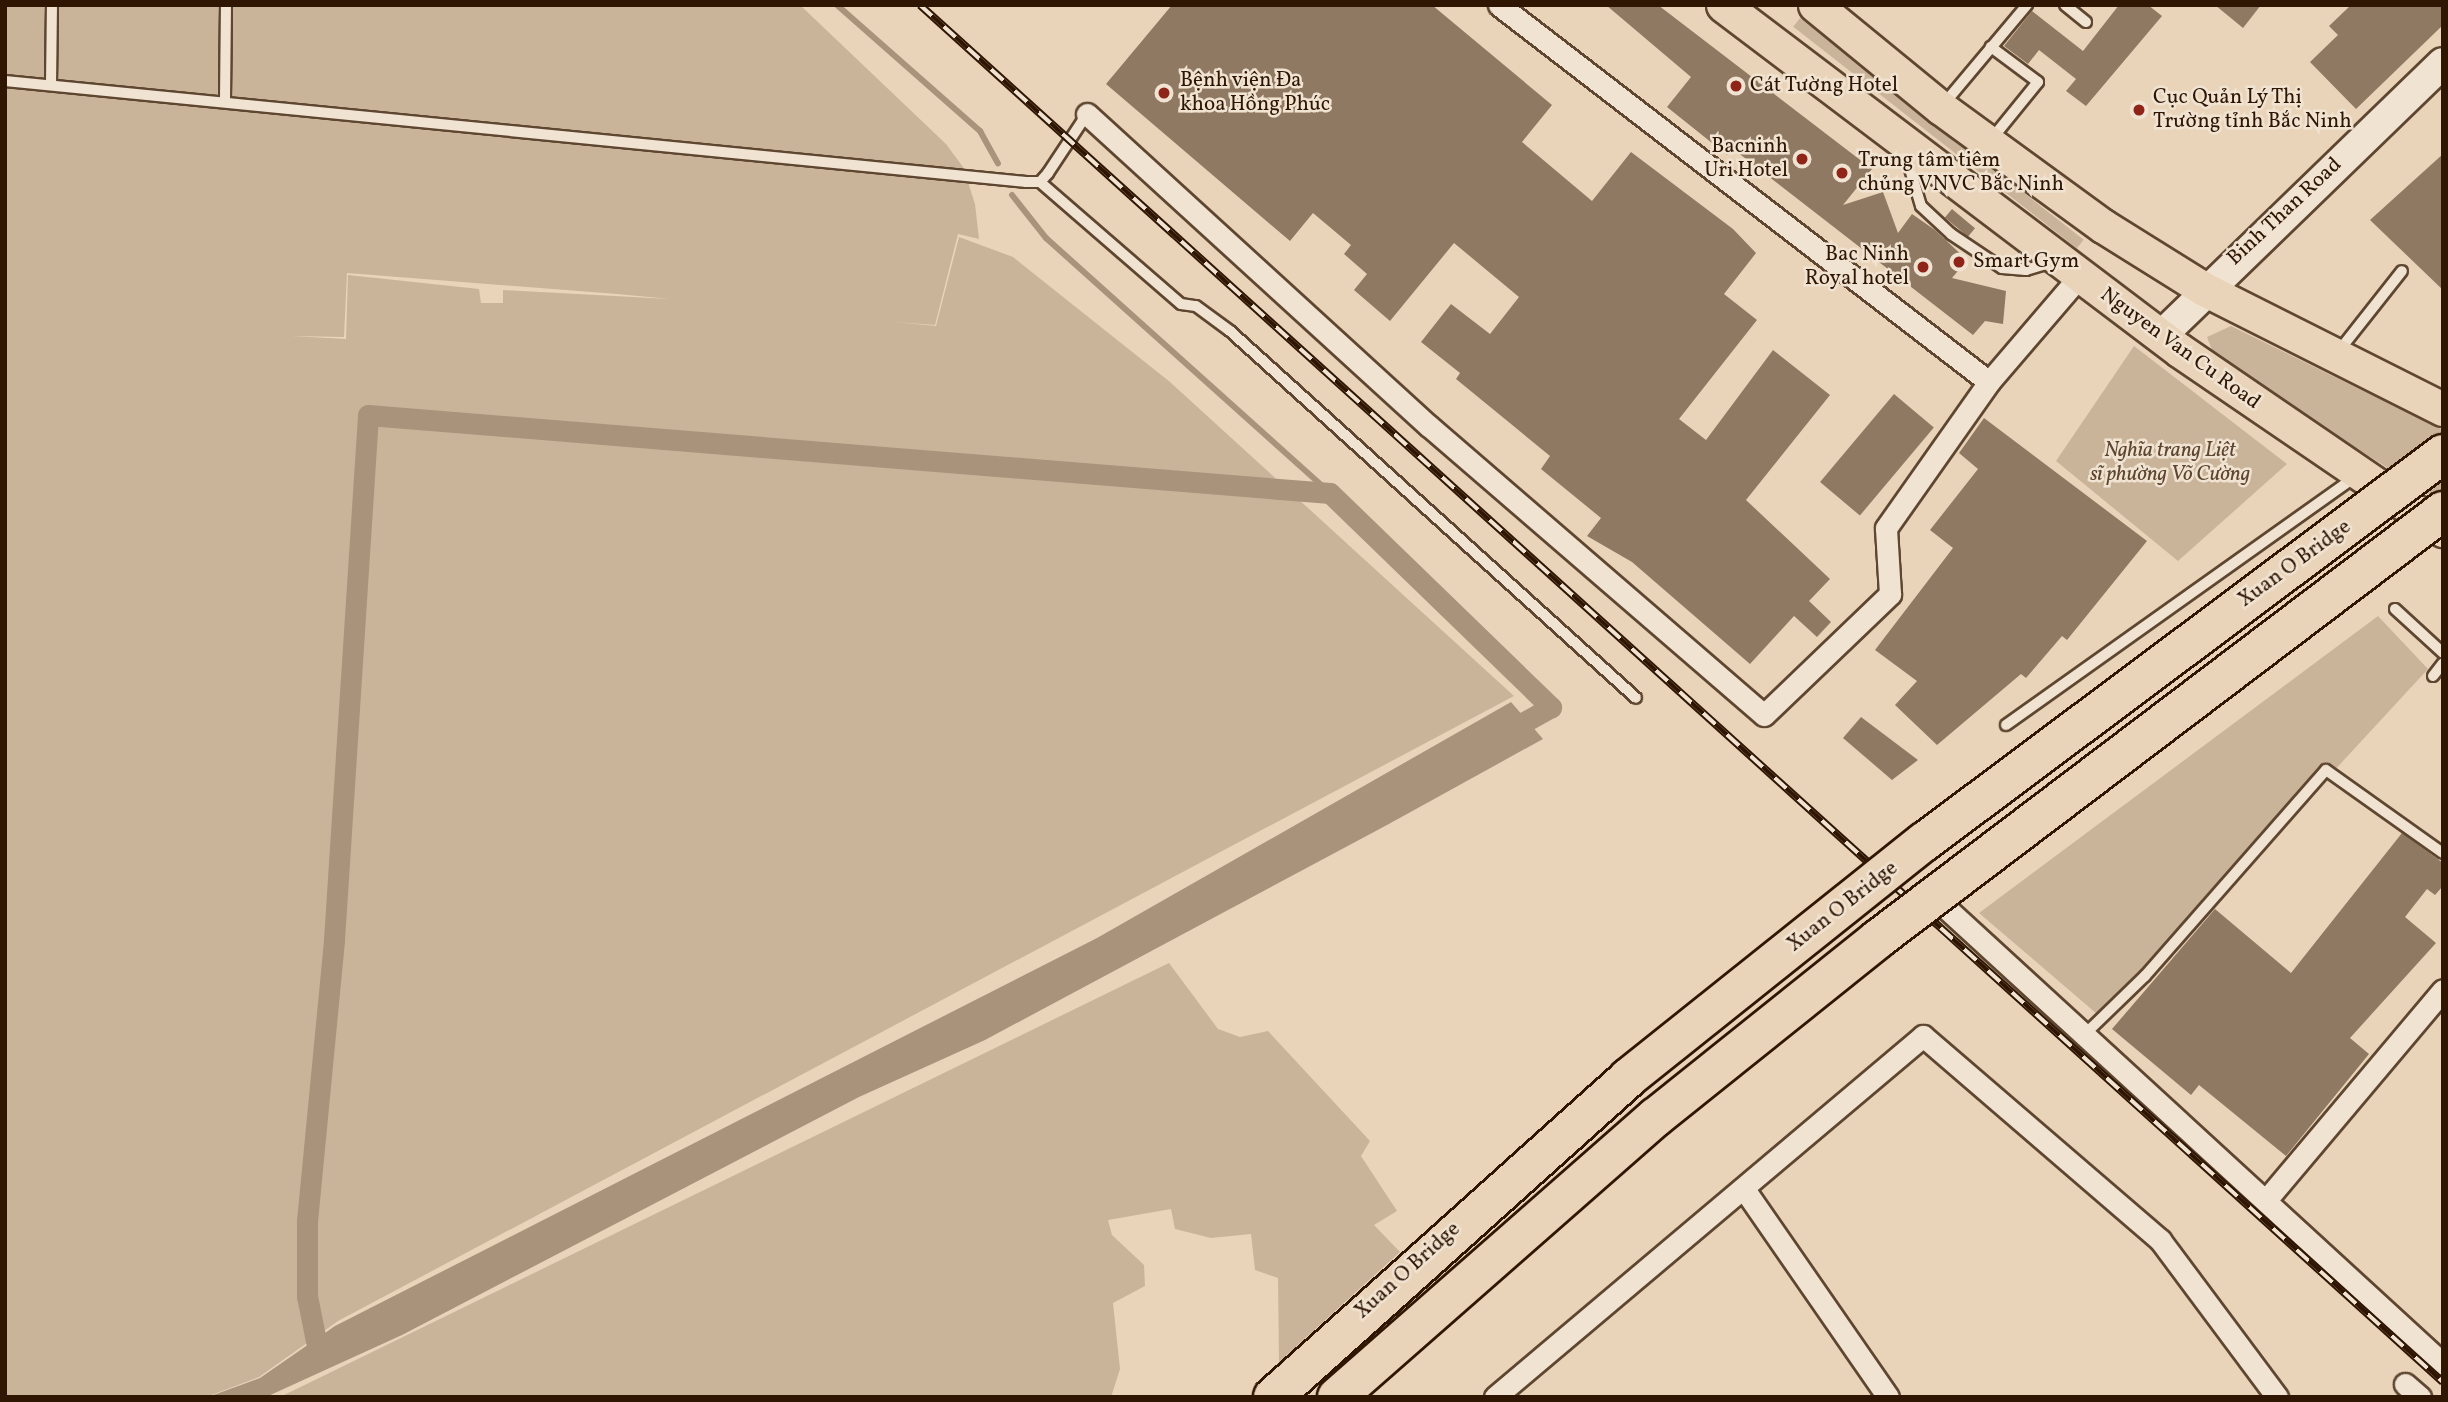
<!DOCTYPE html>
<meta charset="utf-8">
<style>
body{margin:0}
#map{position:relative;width:2448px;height:1402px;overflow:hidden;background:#e9d4b9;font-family:Vollkorn,serif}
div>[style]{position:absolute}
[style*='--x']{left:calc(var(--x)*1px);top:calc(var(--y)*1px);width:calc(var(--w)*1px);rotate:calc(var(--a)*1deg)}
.green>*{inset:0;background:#c9b49a;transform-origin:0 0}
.water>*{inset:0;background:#aa937b}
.stream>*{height:6px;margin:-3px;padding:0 3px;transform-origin:3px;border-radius:3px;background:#aa937b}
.canal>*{height:21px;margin:-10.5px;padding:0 10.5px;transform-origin:10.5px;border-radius:10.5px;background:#aa937b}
.building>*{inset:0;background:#907962;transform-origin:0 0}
.roads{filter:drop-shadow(2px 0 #5e4630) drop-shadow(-2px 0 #5e4630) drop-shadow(0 2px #5e4630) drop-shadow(0 -2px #5e4630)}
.lane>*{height:10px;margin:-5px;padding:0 5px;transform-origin:5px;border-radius:5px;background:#f1e3d2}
.street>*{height:21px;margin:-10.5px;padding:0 10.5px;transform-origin:10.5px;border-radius:10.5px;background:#f1e3d2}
.secondary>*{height:30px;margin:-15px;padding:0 15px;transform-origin:15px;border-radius:15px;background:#f1e3d2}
.primary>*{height:33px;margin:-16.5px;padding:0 16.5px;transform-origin:16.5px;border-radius:16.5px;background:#e9d4b9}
.rail>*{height:8px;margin-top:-4px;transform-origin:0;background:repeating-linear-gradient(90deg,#f1e3d2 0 16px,#2f1603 0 32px);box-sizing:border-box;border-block:2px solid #2f1603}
.bridges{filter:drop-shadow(2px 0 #2f1603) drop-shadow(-2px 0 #2f1603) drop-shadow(0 2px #2f1603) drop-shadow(0 -2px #2f1603)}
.highway-bridge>*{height:38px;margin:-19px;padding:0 19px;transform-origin:19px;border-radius:19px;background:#e9d4b9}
.dots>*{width:19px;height:19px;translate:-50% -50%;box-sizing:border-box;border:4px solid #f1e3d2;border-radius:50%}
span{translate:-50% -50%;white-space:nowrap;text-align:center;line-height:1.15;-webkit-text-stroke:5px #f1e3d2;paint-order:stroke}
.poi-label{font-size:21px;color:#2f1603}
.left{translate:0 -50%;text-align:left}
.right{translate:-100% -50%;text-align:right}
.street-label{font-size:21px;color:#2f1603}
.park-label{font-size:21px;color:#5d4530;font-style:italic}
.frame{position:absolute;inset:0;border:7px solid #2f1603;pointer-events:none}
</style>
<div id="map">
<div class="green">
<div style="clip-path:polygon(evenodd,5px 5px,800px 5px,946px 144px,963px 167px,975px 204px,979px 239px,958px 234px,935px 325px,895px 322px,936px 326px,959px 237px,1013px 257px,1170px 382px,1514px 696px,338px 1321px,259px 1377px,206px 1397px,5px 1397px,5px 5px,347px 273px,617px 294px,670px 299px,503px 290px,503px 303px,481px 303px,479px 289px,348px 275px,346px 339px,291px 336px,344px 337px,347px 273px)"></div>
<div style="left:1800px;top:18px;width:360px;height:11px;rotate:38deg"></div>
<div style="clip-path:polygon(2231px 326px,2443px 430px,2443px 503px,2215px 358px,2207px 337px)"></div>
<div style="clip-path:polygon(2134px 346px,2287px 464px,2178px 561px,2056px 461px)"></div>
<div style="clip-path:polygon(2378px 616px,2428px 669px,2104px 1020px,1979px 913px)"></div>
<div style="clip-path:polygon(1169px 963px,1218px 1029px,1240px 1037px,1268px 1031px,1370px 1141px,1361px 1156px,1397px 1211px,1374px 1225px,1400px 1252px,1279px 1362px,1278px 1278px,1255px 1270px,1251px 1234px,1211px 1238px,1175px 1229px,1171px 1209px,1108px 1220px,1112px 1235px,1144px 1265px,1145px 1286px,1113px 1303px,1120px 1369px,1111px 1397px,280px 1397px)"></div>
</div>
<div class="water">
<div style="clip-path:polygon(1511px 702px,1543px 739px,1387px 825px,985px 1040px,859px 1097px,402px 1335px,266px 1397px,208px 1397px,260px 1378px,335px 1326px,1097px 938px)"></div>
</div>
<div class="stream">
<div style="--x:837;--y:5;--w:191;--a:41.4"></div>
<div style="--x:980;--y:131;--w:37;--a:61"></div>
<div style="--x:1012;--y:195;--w:55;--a:51.7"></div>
<div style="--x:1046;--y:238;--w:382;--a:41.9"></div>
</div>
<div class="canal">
<div style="--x:312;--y:1360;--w:8;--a:-30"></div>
<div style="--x:319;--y:1356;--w:61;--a:-101.3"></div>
<div style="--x:307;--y:1296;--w:75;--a:-90"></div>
<div style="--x:307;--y:1221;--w:282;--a:-84.5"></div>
<div style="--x:334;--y:940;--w:526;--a:-86.29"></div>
<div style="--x:368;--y:415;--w:965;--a:4.64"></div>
<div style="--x:1330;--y:493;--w:308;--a:44.1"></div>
<div style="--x:1551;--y:707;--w:55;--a:150.6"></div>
</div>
<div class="building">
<div style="clip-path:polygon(1172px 5px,1432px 5px,1552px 105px,1522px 142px,1592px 201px,1631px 152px,1733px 229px,1756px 253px,1724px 294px,1757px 320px,1679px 419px,1706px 440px,1773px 350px,1830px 395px,1746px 500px,1830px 579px,1809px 601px,1831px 622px,1817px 637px,1794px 616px,1750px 664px,1632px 562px,1587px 536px,1601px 518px,1541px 469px,1550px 456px,1456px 379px,1460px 373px,1421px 342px,1451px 304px,1490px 334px,1519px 297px,1454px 243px,1390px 321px,1354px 290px,1367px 274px,1344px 254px,1351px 245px,1313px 213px,1290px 241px,1106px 84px)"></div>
<div style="clip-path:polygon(1606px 5px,1658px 5px,1872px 169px,1843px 205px,1883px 192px,1898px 233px,1912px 214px,1935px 230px,1967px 260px,1952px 278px,2006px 291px,2003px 324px,1985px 321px,1973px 335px,1732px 148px,1727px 155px,1667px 107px,1691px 77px)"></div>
<div style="clip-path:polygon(2119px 5px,2148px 5px,2162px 16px,2086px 106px,2066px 91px,2076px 79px,2039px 50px,2028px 64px,2004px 46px,2032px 11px,2083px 51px)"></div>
<div style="clip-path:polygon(2215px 5px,2261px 5px,2243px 28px)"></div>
<div style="clip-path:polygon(2351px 5px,2443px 5px,2443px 25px,2356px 109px,2310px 62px,2338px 35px,2329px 26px)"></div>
<div style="clip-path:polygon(2443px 154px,2443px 290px,2370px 220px)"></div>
<div style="left:1952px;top:209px;width:30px;height:11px;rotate:40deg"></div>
<div style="left:1894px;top:394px;width:52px;height:115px;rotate:40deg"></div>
<div style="clip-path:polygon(1984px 418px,2147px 541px,2067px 640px,2062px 636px,2026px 678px,2021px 674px,1937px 745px,1895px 705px,1917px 681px,1875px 650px,1953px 548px,1930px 530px,1978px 469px,1959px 453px)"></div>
<div style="clip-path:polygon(1861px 717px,1918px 760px,1892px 780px,1843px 738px)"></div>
<div style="clip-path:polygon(2402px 833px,2443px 863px,2443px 886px,2435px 895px,2427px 889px,2405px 917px,2436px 943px,2350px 1038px,2369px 1054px,2286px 1156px,2199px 1085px,2191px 1095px,2112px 1029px,2215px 909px,2291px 973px)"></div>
</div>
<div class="roads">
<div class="lane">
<div style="--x:2065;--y:5;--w:27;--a:39"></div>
<div style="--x:5;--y:81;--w:1026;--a:5.65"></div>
<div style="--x:1026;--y:182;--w:14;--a:0"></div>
<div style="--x:1040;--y:182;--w:12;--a:-48"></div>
<div style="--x:1048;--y:173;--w:71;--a:-56.5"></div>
<div style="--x:51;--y:85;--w:80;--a:-89.3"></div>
<div style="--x:225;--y:99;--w:94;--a:-89.4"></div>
<div style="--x:1943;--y:105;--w:131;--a:-50"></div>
<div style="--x:1990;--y:141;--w:76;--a:-50.9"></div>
<div style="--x:2038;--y:82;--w:59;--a:-143.3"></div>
<div style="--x:1905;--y:152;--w:56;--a:73.5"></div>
<div style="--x:1921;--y:206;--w:41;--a:43"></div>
<div style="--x:1951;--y:234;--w:61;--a:33.7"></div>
<div style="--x:2002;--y:268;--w:24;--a:5"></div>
<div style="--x:2026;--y:270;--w:27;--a:-17"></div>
<div style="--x:1040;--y:182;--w:186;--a:40.9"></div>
<div style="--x:1181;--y:304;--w:15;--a:8"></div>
<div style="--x:1196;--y:306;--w:42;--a:36.3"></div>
<div style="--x:1230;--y:331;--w:547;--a:42.11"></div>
<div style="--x:2338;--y:352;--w:103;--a:-51.7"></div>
<div style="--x:2395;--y:609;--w:65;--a:42.5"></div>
<div style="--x:2433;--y:676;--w:16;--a:-52"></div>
<div style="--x:2006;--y:725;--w:430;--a:-35.4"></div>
<div style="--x:2083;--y:1036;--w:86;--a:-44.1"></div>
<div style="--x:2145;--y:976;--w:274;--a:-48.7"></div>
<div style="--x:2326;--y:770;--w:143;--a:35.4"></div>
</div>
<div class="street">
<div style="--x:1499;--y:5;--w:618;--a:37.57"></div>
<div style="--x:1087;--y:114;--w:463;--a:42.4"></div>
<div style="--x:1429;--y:426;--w:442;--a:40.8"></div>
<div style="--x:1764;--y:715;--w:175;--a:-43.8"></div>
<div style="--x:1890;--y:594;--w:66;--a:-93.5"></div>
<div style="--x:1886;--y:528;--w:179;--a:-54.8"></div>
<div style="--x:1989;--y:382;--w:140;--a:-49.4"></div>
<div style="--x:1947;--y:909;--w:673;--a:42.53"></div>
<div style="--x:1744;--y:1189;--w:253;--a:55.3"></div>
<div style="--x:2272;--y:1193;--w:265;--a:-49.9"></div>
<div style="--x:2405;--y:1384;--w:20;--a:41"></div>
<div style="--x:1495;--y:1397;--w:560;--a:-40.15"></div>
<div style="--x:1923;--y:1036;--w:313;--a:40.7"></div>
<div style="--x:2160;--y:1240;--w:196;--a:53.3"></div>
</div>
<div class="secondary">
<div style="--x:2161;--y:336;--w:392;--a:-44.1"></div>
</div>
<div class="primary">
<div style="--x:1723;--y:5;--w:572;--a:37.11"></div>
<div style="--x:2179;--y:350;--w:320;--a:34.3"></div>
<div style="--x:1815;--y:5;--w:163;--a:39.3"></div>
<div style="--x:1941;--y:108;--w:200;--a:36.1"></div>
<div style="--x:2103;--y:226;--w:119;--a:32"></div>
<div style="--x:2204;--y:289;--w:267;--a:26.7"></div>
</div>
</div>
<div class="rail">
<div style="--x:920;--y:5;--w:2053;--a:42.12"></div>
</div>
<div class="bridges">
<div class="highway-bridge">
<div style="--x:1273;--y:1397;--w:477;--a:-41.9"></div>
<div style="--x:1628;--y:1078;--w:379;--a:-38.6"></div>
<div style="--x:1924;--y:842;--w:648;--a:-36.78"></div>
<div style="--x:1337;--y:1397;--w:424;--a:-41.3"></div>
<div style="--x:1656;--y:1117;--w:285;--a:-38.7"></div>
<div style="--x:1878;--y:939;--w:709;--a:-37.14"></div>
</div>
</div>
<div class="dots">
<div style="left:1736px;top:86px;background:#8f2418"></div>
<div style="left:1164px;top:93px;background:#8f2418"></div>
<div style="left:2139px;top:110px;background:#8f2418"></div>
<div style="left:1802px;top:159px;background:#8f2418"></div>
<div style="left:1842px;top:173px;background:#8f2418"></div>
<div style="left:1959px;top:262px;background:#8f2418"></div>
<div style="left:1923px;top:267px;background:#8f2418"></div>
</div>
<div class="poi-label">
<span class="left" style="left:1180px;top:93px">Bệnh viện Đa<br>khoa Hồng Phúc</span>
<span class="left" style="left:1750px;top:86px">Cát Tường Hotel</span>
<span class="left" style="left:2153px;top:110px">Cục Quản Lý Thị<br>Trường tỉnh Bắc Ninh</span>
<span class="right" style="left:1788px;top:159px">Bacninh<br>Uri Hotel</span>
<span class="left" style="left:1858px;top:173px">Trung tâm tiêm<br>chủng VNVC Bắc Ninh</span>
<span class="right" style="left:1909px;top:267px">Bac Ninh<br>Royal hotel</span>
<span class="left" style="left:1973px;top:262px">Smart Gym</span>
</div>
<div class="street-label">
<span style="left:2285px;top:212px;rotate:-43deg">Binh Than Road</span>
<span style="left:2180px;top:349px;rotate:36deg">Nguyen Van Cu Road</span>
<span style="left:2295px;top:564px;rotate:-36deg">Xuan O Bridge</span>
<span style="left:1843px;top:907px;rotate:-38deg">Xuan O Bridge</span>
<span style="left:1408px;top:1271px;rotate:-42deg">Xuan O Bridge</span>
</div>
<div class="park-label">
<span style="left:2170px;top:463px">Nghĩa trang Liệt<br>sĩ phường Võ Cường</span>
</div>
<div class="frame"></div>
</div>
